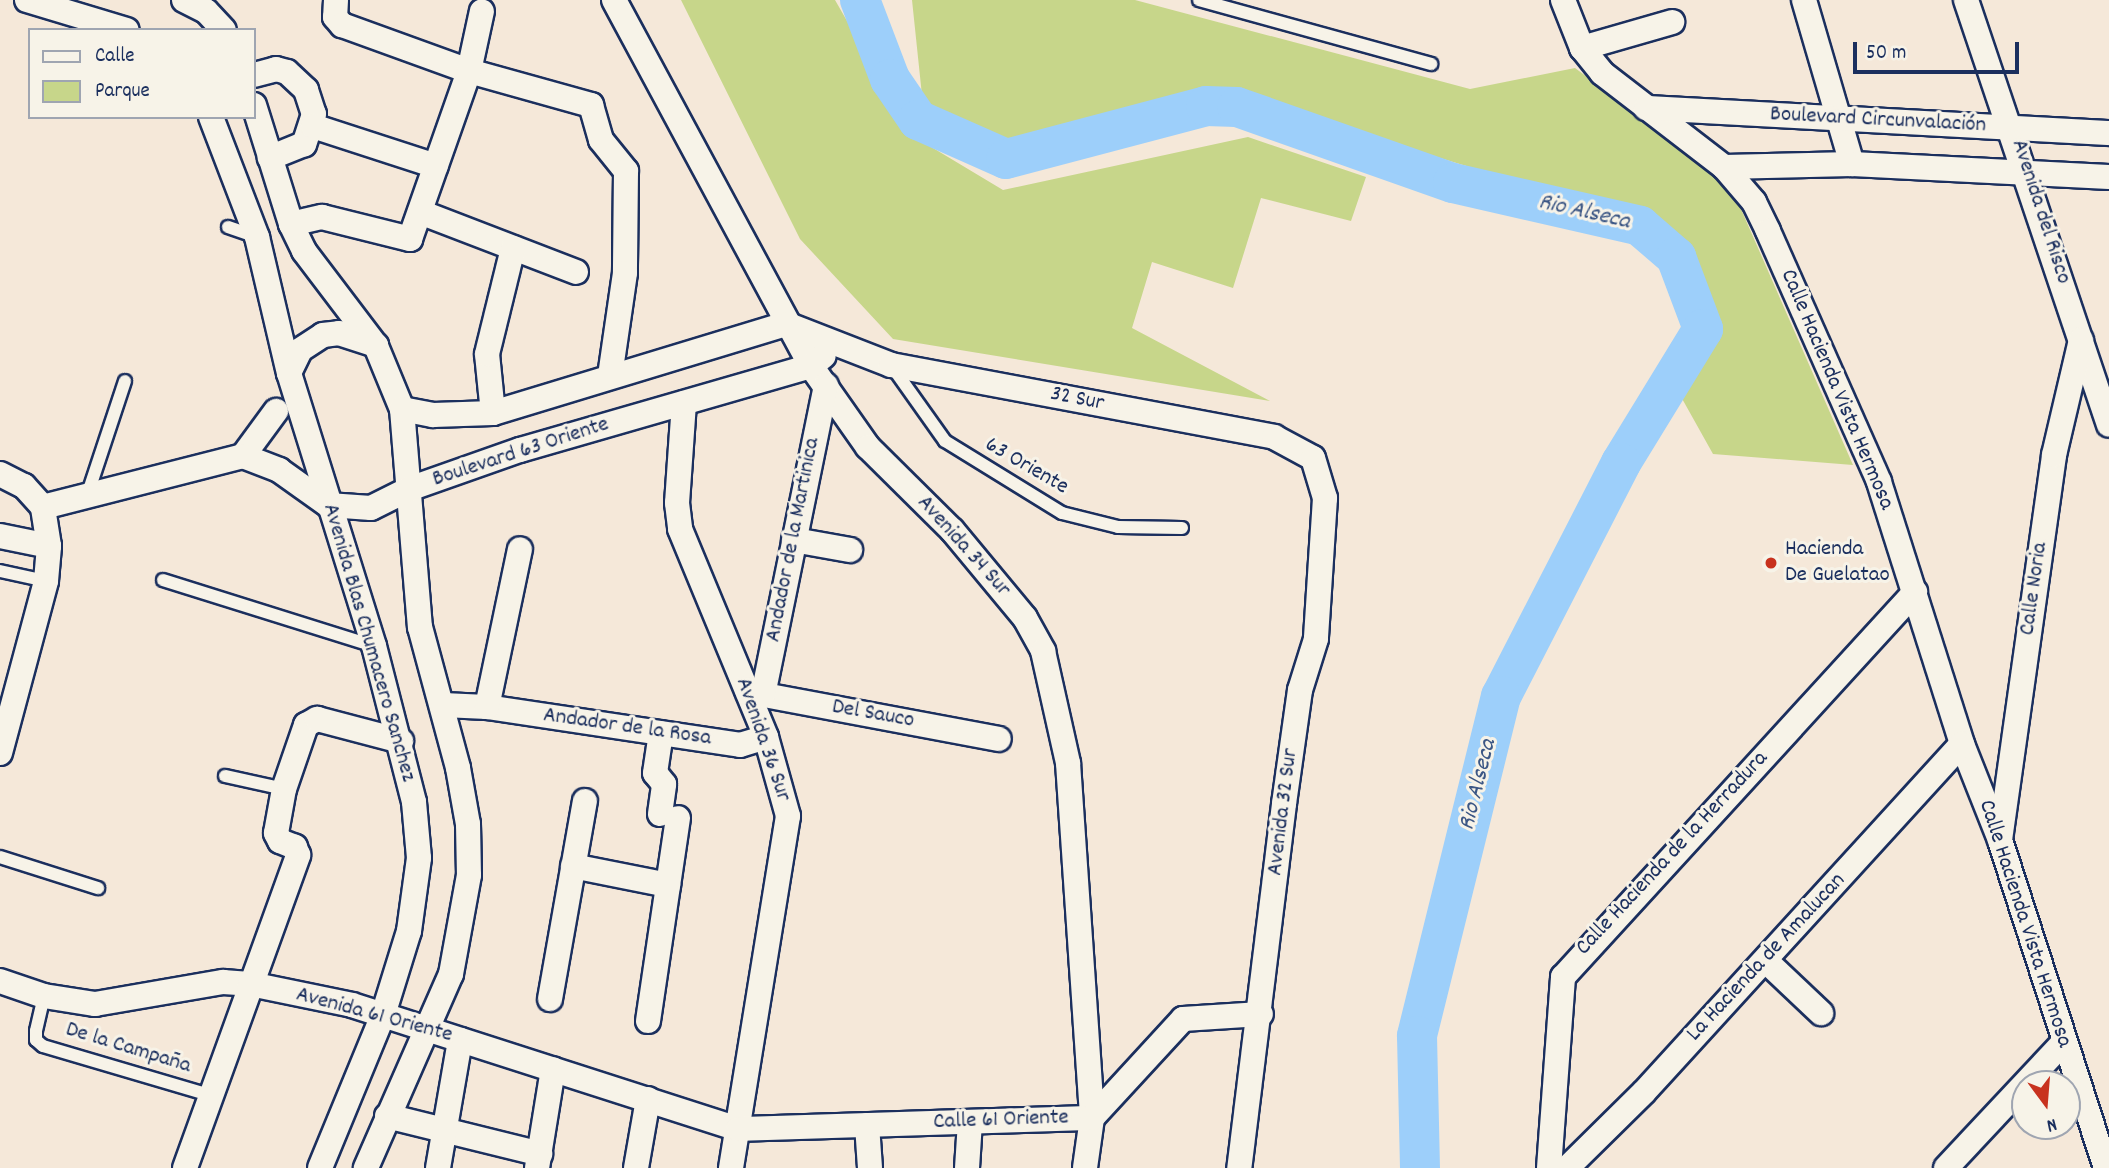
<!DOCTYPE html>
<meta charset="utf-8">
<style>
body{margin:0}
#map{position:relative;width:2109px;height:1168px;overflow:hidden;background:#f5e8d9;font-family:Dekko,sans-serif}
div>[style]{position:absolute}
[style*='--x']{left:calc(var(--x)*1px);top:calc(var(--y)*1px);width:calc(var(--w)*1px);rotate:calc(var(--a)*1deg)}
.green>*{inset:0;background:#c7d68a}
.river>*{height:40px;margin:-20px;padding:0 20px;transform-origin:20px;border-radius:20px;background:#9dcffa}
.roads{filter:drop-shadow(2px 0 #1b2f5e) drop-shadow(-2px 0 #1b2f5e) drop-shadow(0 2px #1b2f5e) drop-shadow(0 -2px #1b2f5e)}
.lane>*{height:12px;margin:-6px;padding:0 6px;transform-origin:6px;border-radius:6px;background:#f7f3e8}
.street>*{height:24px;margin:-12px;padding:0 12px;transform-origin:12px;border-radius:12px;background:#f7f3e8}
.dots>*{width:19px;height:19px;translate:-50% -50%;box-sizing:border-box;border:4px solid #f7f3e8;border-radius:50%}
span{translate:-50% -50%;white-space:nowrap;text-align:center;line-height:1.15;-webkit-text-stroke:6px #f7f3e8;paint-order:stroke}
.street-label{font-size:23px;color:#1b2f5e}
.poi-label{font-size:23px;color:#1b2f5e}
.left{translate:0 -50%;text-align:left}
.water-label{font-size:24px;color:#3c5785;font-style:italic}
.legend{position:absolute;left:28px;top:28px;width:228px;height:91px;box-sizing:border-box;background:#f7f3e8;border:2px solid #9fa5b1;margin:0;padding:9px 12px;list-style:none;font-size:21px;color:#1b2f5e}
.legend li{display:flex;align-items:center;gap:14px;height:35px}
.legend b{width:35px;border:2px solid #9fa5b1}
.north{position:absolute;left:2011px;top:1070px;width:70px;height:70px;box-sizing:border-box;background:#f7f3e8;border:2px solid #9fa5b1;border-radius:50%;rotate:164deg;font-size:19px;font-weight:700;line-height:28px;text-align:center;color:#1b2f5e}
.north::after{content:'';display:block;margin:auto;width:24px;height:32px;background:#c8321e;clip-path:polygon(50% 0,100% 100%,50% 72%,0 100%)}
.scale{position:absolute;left:1853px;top:42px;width:166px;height:32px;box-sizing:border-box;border:4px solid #1b2f5e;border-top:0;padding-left:9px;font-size:21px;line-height:24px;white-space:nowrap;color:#1b2f5e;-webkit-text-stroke:5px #f7f3e8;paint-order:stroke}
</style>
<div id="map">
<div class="green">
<div style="clip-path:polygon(681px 0,835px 0,913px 136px,1003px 190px,1248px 137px,1366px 177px,1351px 221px,1261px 198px,1233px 288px,1152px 262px,1132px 328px,1270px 401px,893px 339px,800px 239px)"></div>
<div style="clip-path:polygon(912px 0,1135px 0,1470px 89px,1575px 68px,1730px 184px,1853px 465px,1713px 454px,1680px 395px,1713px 336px,1666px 227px,1234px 95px,998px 144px,923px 105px)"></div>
</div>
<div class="river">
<div style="--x:860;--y:0;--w:85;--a:69.2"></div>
<div style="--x:890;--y:79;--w:50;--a:55.7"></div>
<div style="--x:918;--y:120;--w:96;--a:23.9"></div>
<div style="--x:1006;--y:159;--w:207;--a:-14.8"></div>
<div style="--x:1206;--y:106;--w:31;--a:2"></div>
<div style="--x:1237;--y:107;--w:229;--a:19.4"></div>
<div style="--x:1453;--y:183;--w:192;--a:12.9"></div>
<div style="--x:1640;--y:226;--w:48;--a:40.7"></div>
<div style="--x:1676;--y:257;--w:77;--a:69.4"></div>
<div style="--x:1703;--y:329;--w:157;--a:121.5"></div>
<div style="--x:1621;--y:463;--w:262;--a:117.2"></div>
<div style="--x:1501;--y:696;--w:350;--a:103.9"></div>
<div style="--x:1417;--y:1036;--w:132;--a:88.7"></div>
</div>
<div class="roads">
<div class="lane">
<div style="--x:1199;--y:0;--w:241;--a:15.4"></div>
<div style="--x:228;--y:227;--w:31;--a:19"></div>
<div style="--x:891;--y:365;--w:93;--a:54.6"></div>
<div style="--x:945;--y:441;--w:137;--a:31.6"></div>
<div style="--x:1062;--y:513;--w:58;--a:14"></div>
<div style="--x:1118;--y:527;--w:64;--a:0.9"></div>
<div style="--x:87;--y:496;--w:121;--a:-71.7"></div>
<div style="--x:0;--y:571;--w:47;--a:12.3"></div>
<div style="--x:163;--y:580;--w:221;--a:17.4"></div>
<div style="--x:225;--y:776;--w:60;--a:12.4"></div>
<div style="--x:0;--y:857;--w:103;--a:17.6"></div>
<div style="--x:44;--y:996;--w:36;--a:103"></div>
<div style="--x:36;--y:1031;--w:9;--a:90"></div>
<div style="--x:36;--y:1040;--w:9;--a:41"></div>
<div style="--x:43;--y:1046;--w:177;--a:16.4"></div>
</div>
<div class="street">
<div style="--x:27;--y:0;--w:104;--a:16.7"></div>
<div style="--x:184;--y:0;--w:25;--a:27"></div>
<div style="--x:206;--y:11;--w:26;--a:47"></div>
<div style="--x:336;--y:0;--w:17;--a:93"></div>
<div style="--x:335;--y:17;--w:11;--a:49"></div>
<div style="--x:342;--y:25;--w:135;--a:19.9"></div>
<div style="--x:469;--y:71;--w:127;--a:15.6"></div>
<div style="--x:591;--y:105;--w:36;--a:74"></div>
<div style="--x:601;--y:140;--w:40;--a:51"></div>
<div style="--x:626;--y:171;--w:102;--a:90.6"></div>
<div style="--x:625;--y:273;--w:104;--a:98.3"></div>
<div style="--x:614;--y:0;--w:416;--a:61.7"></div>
<div style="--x:811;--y:366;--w:99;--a:54.9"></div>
<div style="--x:868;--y:447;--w:118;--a:44.7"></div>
<div style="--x:952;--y:530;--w:114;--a:50.3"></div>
<div style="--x:1025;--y:618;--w:38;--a:61"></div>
<div style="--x:1043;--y:651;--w:115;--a:77.4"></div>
<div style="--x:1068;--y:763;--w:356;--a:86.1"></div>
<div style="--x:1092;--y:1118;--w:50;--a:98"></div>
<div style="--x:1563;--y:0;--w:52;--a:68.4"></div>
<div style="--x:1582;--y:48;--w:32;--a:51"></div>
<div style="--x:1602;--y:73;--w:154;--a:37.6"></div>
<div style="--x:1724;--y:167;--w:46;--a:49.4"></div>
<div style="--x:1754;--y:202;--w:32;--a:64"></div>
<div style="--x:1768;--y:231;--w:274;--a:66.1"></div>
<div style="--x:1879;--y:482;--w:275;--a:72.4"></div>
<div style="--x:1962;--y:744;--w:103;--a:68.4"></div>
<div style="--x:2000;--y:840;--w:345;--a:72.1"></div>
<div style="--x:1804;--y:0;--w:171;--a:73.7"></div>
<div style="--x:1966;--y:0;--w:448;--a:71.4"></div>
<div style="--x:1582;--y:48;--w:94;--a:-16.1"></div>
<div style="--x:254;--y:75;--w:23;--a:-15"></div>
<div style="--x:276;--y:69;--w:11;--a:15"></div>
<div style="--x:287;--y:72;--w:26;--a:43"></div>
<div style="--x:306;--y:90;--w:25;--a:72"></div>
<div style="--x:314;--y:114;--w:32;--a:108"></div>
<div style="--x:304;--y:144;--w:37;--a:158"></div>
<div style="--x:254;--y:105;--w:125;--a:72.7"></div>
<div style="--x:291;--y:224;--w:30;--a:64"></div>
<div style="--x:304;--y:251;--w:119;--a:52.8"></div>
<div style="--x:376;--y:346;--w:68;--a:67.6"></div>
<div style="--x:402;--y:409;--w:219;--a:85.3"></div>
<div style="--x:420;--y:627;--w:146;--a:74.9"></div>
<div style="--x:458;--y:768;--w:57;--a:79.9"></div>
<div style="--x:468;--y:824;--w:51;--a:88.9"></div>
<div style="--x:469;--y:875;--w:101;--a:100.3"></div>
<div style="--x:451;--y:974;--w:212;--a:113.7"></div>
<div style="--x:1646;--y:108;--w:464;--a:3.1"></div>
<div style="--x:211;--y:117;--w:129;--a:69"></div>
<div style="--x:257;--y:237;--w:140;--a:76.8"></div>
<div style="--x:289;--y:373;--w:286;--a:72.7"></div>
<div style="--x:374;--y:646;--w:161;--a:75.6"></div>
<div style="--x:414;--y:802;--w:56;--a:84.9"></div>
<div style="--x:419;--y:858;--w:74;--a:97.8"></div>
<div style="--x:409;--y:931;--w:88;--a:107.2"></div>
<div style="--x:383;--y:1015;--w:165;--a:112.4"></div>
<div style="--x:313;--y:126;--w:129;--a:18"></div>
<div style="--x:1724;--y:167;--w:128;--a:-1.3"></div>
<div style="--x:1852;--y:164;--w:257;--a:2.9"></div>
<div style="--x:420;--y:212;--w:167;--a:21"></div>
<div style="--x:291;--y:224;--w:32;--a:-13"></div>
<div style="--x:322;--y:217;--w:91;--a:14"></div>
<div style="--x:410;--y:239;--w:178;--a:-70.6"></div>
<div style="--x:469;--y:71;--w:61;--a:-77.8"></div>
<div style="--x:786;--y:324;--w:113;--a:21.3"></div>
<div style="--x:891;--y:365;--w:390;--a:10.6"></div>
<div style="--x:1274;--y:437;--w:44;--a:28.3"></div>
<div style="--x:1313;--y:458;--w:42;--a:73.3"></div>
<div style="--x:1325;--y:498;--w:141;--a:93.7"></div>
<div style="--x:1316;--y:639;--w:53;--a:107.4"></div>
<div style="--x:1300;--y:690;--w:115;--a:98"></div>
<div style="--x:1284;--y:804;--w:367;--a:97"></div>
<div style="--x:289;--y:373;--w:25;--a:-64"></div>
<div style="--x:300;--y:350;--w:27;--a:-33"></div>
<div style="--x:323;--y:335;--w:16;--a:-7"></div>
<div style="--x:339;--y:333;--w:39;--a:18"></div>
<div style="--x:684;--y:403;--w:100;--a:94"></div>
<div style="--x:677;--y:503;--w:26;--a:83"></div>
<div style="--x:680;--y:529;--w:225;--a:67.5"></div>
<div style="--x:766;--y:737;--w:82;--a:74.4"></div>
<div style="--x:788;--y:816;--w:357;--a:99.2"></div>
<div style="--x:402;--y:409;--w:32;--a:11"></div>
<div style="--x:433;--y:415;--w:60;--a:-1.9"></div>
<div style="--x:493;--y:413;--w:306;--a:-16.9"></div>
<div style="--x:493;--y:413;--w:59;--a:-95.8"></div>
<div style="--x:487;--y:354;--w:109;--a:-76.2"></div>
<div style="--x:243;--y:456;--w:56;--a:-53.7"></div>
<div style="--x:0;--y:474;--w:27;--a:27"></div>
<div style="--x:24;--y:486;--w:28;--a:48"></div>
<div style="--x:43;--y:507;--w:206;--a:-14.3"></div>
<div style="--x:243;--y:456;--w:39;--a:21"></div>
<div style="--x:279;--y:470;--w:60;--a:35.5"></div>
<div style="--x:328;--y:505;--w:43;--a:4"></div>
<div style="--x:371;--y:508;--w:42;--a:-26.6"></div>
<div style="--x:409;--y:489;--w:118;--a:-19.4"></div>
<div style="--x:520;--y:450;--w:303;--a:-16.1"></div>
<div style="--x:811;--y:366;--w:16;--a:-38"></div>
<div style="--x:0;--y:536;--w:50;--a:11.5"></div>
<div style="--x:794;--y:540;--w:57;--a:10.1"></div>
<div style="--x:748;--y:692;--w:255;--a:10.6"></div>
<div style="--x:763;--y:695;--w:316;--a:-78.5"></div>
<div style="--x:443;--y:705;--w:44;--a:2.6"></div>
<div style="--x:487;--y:707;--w:256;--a:8.5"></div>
<div style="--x:740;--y:745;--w:27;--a:-17"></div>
<div style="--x:487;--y:707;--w:161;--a:-78.2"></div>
<div style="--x:0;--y:753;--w:178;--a:-75"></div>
<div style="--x:46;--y:581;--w:35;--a:-85"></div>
<div style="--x:49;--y:546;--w:39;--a:-99"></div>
<div style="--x:660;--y:814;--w:30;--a:-82"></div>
<div style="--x:664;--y:784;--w:14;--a:-129"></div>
<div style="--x:655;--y:773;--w:40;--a:-81.5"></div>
<div style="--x:2000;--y:840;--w:389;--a:-82"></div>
<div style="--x:2054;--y:455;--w:118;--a:-76.8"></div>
<div style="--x:573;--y:866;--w:97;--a:11.3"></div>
<div style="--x:1766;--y:961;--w:76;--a:43.4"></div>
<div style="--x:0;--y:981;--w:46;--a:18.8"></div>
<div style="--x:44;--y:996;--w:52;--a:8.9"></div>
<div style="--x:95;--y:1004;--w:130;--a:-9.8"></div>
<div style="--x:223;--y:982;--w:27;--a:4"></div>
<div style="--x:250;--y:984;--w:104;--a:11.6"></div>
<div style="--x:352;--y:1005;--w:406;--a:17.8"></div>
<div style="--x:739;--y:1129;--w:353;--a:-1.8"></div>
<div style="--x:1092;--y:1118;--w:134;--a:-47.4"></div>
<div style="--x:1183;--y:1019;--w:78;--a:-3.7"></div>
<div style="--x:550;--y:999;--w:201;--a:-80"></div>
<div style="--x:648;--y:1021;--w:205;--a:-81.6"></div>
<div style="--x:387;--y:1116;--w:158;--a:13.9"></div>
<div style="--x:867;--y:1125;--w:43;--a:86"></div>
<div style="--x:185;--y:1168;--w:333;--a:-70.1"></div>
<div style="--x:298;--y:855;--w:9;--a:-111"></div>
<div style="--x:295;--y:847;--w:16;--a:-158"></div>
<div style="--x:280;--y:841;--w:9;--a:-117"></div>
<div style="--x:276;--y:833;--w:45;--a:-79.7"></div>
<div style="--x:284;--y:789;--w:68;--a:-71"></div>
<div style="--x:306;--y:725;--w:13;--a:-29"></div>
<div style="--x:317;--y:719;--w:87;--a:14.7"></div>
<div style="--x:438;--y:1168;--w:130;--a:-80.2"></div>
<div style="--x:537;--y:1168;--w:100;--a:-80.8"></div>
<div style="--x:636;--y:1168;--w:70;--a:-80.1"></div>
<div style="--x:967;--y:1168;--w:46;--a:-86.3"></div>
<div style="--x:1549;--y:1168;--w:192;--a:-85.8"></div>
<div style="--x:1563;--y:977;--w:522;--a:-47.56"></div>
<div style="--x:1567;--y:1168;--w:108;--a:-44.6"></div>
<div style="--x:1644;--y:1092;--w:471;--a:-47.6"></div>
<div style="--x:1946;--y:1168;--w:171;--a:-46.9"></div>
</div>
</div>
<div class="dots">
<div style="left:1771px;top:563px;background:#c8321e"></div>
</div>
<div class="street-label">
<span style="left:1878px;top:121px;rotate:3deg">Boulevard Circunvalación</span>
<span style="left:2040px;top:212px;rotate:72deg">Avenida del Risco</span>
<span style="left:1836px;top:390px;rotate:67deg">Calle Hacienda Vista Hermosa</span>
<span style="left:1077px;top:400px;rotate:11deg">32 Sur</span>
<span style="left:521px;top:453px;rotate:-18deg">Boulevard 63 Oriente</span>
<span style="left:1026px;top:467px;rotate:30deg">63 Oriente</span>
<span style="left:794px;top:540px;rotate:-79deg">Andador de la Martinica</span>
<span style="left:963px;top:547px;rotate:48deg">Avenida 34 Sur</span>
<span style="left:2035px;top:589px;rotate:-82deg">Calle Noria</span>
<span style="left:368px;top:643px;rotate:74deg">Avenida Blas Chumacero Sanchez</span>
<span style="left:873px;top:715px;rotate:10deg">Del Sauco</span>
<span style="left:627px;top:728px;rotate:8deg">Andador de la Rosa</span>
<span style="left:762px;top:740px;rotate:71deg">Avenida 36 Sur</span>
<span style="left:1284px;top:812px;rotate:-83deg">Avenida 32 Sur</span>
<span style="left:1673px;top:854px;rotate:-47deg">Calle Hacienda de la Herradura</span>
<span style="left:2024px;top:924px;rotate:72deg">Calle Hacienda Vista Hermosa</span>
<span style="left:1767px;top:958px;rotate:-47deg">La Hacienda de Amalucan</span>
<span style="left:374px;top:1016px;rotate:15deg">Avenida 61 Oriente</span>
<span style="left:128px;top:1049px;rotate:17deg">De la Campaña</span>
<span style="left:1001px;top:1121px;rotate:-2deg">Calle 61 Oriente</span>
</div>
<div class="poi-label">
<span class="left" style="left:1785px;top:563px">Hacienda<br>De Guelatao</span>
</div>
<div class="water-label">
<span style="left:1584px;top:213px;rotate:13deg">Rio Alseca</span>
<span style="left:1479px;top:785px;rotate:-76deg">Rio Alseca</span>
</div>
<ul class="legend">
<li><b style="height:9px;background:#f7f3e8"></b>Calle</li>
<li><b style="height:19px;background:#c7d68a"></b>Parque</li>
</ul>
<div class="north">N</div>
<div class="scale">50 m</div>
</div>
